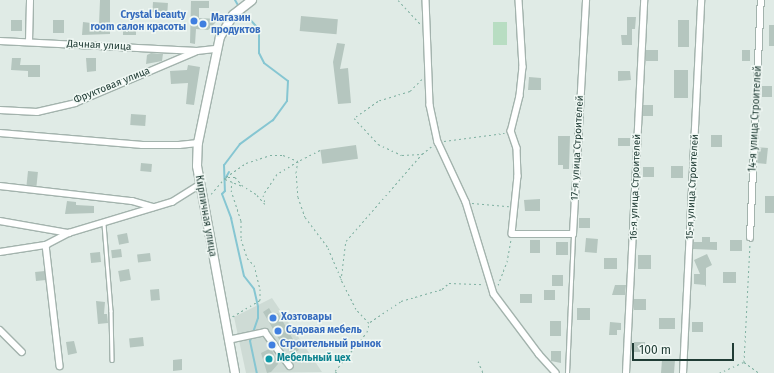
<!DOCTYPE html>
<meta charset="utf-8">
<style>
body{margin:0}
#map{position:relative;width:774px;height:373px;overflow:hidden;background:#e0ebe6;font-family:"Fira Sans",sans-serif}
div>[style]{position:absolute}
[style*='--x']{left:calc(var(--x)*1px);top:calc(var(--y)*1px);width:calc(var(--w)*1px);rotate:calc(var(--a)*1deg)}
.built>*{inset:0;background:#cedbd5}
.green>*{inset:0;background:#b8ddc2;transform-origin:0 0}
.stream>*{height:2px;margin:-1px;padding:0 1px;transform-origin:1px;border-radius:1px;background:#86c6d2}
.building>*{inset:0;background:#b5c6bf;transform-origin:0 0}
.path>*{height:1px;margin-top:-0.5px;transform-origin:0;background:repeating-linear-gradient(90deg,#7fb0a1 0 2px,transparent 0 5px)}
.roads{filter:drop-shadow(1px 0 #a3b3ad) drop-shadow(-1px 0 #a3b3ad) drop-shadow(0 1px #a3b3ad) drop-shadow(0 -1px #a3b3ad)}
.lane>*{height:2.5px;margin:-1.25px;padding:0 1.25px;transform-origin:1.25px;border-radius:1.25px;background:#fff}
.street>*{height:5.5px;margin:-2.75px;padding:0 2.75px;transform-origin:2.75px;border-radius:2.75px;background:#fff}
.secondary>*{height:8px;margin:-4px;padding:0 4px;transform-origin:4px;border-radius:4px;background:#fff}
.dots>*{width:11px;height:11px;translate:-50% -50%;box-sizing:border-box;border:2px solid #f0f8f4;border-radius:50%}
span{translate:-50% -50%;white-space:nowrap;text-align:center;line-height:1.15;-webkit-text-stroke:3px #f0f8f4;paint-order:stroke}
.shop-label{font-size:10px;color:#366cbe;font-weight:700}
.right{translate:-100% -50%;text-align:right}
.left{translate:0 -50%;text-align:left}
.street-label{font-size:10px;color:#203c35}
.culture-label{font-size:10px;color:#0d838f;font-weight:700}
.scale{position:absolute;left:632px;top:343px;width:102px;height:18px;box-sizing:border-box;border:2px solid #203c35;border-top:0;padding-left:5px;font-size:12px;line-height:14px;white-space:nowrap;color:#203c35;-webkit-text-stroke:3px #f0f8f4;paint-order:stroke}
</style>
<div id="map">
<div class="built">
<div style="clip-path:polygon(272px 298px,322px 372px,246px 373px,234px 317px)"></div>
</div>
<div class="green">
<div style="left:493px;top:22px;width:14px;height:23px"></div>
</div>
<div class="stream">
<div style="--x:235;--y:0;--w:8;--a:60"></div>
<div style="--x:242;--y:11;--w:25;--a:47"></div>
<div style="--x:259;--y:29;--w:24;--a:90"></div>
<div style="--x:259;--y:53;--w:11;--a:63"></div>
<div style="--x:264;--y:63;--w:30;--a:37"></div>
<div style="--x:288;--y:81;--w:20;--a:93"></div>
<div style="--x:287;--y:101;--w:24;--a:126"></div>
<div style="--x:273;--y:120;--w:41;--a:144"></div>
<div style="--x:240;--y:144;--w:26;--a:127"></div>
<div style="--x:224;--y:165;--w:26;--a:88"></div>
<div style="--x:225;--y:191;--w:4;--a:135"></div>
<div style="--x:222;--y:194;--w:26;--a:69"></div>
<div style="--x:231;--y:218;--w:59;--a:77.4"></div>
<div style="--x:244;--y:276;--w:16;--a:52"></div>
<div style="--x:254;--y:289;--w:18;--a:77"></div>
<div style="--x:258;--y:307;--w:11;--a:90"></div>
<div style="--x:258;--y:318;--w:24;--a:109"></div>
<div style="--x:250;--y:341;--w:33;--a:78"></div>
<div style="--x:225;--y:179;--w:8;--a:-60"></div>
</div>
<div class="building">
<div style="clip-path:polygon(100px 0,110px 0,110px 34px,82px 35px,83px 22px,99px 24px)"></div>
<div style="clip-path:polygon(191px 1px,209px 1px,209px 8px,199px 8px,199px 18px,219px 19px,208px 30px,196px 29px,195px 44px,190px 43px)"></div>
<div style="left:153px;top:2px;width:15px;height:10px;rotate:4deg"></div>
<div style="left:301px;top:16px;width:37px;height:15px;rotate:5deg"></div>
<div style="clip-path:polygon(627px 17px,636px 17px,635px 29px,632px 29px,632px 45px,622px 45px,621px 35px,627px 35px)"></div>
<div style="left:11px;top:20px;width:11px;height:11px"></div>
<div style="left:53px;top:20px;width:11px;height:13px"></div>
<div style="left:678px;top:20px;width:11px;height:27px"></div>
<div style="left:123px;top:24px;width:13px;height:11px"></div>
<div style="left:769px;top:25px;width:5px;height:21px"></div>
<div style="clip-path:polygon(337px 43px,345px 44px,340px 69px,348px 68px,351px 103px,338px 104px,333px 62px)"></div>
<div style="left:646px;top:50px;width:12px;height:11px"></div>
<div style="left:742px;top:50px;width:8px;height:11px"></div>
<div style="clip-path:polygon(151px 53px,163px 54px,162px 61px,146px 64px,147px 55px)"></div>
<div style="clip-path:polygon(12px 58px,21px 58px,20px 65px,40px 65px,40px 77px,28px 77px,28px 71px,11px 70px)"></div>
<div style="clip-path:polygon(86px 58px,96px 58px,96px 71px,87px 72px)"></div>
<div style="clip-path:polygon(188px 65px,200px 67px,194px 105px,186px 104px,188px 83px,171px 84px,170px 71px,187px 70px)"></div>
<div style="left:674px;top:70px;width:14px;height:28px"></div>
<div style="clip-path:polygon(618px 71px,630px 71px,631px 80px,618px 81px)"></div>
<div style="clip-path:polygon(529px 77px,541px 78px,541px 90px,528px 90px)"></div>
<div style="left:762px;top:86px;width:10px;height:11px"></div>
<div style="left:643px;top:105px;width:10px;height:11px"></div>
<div style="left:131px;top:114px;width:15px;height:11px;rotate:4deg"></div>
<div style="left:711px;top:135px;width:11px;height:12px"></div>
<div style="clip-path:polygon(558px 136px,570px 136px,569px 169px,563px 169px,563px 165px,558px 165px)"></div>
<div style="left:618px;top:138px;width:12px;height:8px"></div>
<div style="left:356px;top:145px;width:14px;height:36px;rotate:82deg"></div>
<div style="left:758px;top:147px;width:10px;height:16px;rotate:6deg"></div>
<div style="left:141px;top:163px;width:11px;height:8px;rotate:5deg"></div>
<div style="left:671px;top:166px;width:12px;height:12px"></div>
<div style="left:643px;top:167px;width:11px;height:10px"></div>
<div style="left:28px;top:171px;width:10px;height:14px;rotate:6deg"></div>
<div style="left:765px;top:196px;width:9px;height:17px"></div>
<div style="clip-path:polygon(540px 199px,540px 211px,525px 211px,524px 200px)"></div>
<div style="clip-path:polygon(67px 201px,76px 202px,76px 205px,94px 206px,94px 213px,65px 214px)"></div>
<div style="left:579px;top:218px;width:11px;height:10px"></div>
<div style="left:127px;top:233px;width:10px;height:10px;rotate:79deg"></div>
<div style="clip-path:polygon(702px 237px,710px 237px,710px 242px,717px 242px,717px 250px,693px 249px,694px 242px,702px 242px)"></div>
<div style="left:586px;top:238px;width:12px;height:14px;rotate:5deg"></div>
<div style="left:530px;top:240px;width:10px;height:13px"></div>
<div style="left:730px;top:240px;width:12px;height:11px"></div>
<div style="left:556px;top:242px;width:12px;height:13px"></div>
<div style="left:121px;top:249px;width:8px;height:10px;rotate:83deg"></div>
<div style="left:100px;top:252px;width:10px;height:10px;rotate:84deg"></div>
<div style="left:150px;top:253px;width:8px;height:13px;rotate:83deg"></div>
<div style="clip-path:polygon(707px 254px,712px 265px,706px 268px,706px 287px,705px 285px,694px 284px,694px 274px,700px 274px,694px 260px)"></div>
<div style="left:638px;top:255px;width:13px;height:14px"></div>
<div style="left:604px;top:258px;width:13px;height:11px"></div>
<div style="left:129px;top:269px;width:11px;height:11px;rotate:80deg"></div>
<div style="left:45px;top:271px;width:9px;height:10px;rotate:84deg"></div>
<div style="left:723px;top:272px;width:13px;height:11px"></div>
<div style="left:552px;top:275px;width:11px;height:11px"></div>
<div style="clip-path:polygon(615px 285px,626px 285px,625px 295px,612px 295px)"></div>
<div style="left:159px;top:289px;width:11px;height:9px;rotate:85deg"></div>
<div style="left:544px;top:290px;width:11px;height:10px"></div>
<div style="left:520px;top:294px;width:12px;height:9px"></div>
<div style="left:634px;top:299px;width:12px;height:11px"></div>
<div style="clip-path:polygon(96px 301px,105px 302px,104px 314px,107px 314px,108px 323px,98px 324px)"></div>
<div style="clip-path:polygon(269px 308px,273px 315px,278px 313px,299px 350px,292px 354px,285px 344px,283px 346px,263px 312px)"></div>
<div style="left:577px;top:308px;width:13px;height:12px"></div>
<div style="left:659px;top:318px;width:16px;height:11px"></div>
<div style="left:550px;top:321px;width:11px;height:15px"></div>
<div style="clip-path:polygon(610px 322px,621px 323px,621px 330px,617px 330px,617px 335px,609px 335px)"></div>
<div style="left:692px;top:322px;width:11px;height:10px"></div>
<div style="left:143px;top:337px;width:9px;height:14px;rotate:84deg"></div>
<div style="clip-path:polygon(74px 341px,77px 353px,68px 355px,66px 342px)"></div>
<div style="left:634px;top:342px;width:11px;height:10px"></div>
<div style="clip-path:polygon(271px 348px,278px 364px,271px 372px,267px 373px,261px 353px)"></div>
<div style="clip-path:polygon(551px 351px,561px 351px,561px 363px,551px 361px)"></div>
<div style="clip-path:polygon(182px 359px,182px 370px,173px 371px,173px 360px)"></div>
<div style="clip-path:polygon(662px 360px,675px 360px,674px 373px,661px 373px)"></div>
</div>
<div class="path">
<div style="--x:398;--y:0;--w:33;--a:47"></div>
<div style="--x:422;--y:79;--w:17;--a:135"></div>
<div style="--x:410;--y:91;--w:34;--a:163"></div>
<div style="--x:378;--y:101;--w:29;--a:145"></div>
<div style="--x:354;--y:118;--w:35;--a:47"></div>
<div style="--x:378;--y:144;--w:26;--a:25"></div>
<div style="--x:402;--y:155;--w:20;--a:-3"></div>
<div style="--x:422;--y:154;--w:13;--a:-39"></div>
<div style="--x:444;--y:141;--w:61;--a:-7.6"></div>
<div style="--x:320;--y:150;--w:25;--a:153"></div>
<div style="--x:298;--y:161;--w:10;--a:101"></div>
<div style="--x:296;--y:171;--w:26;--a:86"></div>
<div style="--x:298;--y:197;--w:21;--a:71"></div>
<div style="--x:305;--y:217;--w:39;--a:53"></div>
<div style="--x:328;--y:248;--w:34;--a:67"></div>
<div style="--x:225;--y:179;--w:18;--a:22"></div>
<div style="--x:232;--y:181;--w:9;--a:96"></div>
<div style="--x:231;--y:190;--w:32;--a:72"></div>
<div style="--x:241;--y:220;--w:19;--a:90"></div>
<div style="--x:241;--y:239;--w:20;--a:72"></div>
<div style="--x:247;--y:258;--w:10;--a:45"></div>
<div style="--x:254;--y:265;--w:25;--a:76"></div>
<div style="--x:260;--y:289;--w:11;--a:90"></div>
<div style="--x:260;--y:300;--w:33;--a:149"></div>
<div style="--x:211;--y:194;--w:23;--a:-49"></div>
<div style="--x:226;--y:177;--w:24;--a:-35"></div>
<div style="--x:246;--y:163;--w:25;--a:-18"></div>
<div style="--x:270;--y:155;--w:13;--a:0"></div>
<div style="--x:283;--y:155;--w:16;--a:22"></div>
<div style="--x:298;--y:161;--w:25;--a:148"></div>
<div style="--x:277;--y:174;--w:25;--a:124"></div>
<div style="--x:263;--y:195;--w:9;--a:77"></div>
<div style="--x:265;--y:204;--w:13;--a:-132"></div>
<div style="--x:256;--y:194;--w:15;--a:-148"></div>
<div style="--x:243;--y:186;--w:12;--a:-132"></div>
<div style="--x:235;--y:177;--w:9;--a:180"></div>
<div style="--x:472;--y:203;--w:37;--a:5"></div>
<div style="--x:498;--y:285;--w:25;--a:-69"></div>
<div style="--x:507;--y:262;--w:22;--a:-80"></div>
<div style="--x:370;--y:322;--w:37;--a:-34"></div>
<div style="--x:401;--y:301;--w:43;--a:-16.3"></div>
<div style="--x:442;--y:289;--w:9;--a:-41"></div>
<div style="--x:449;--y:283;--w:35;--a:2"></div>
<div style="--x:478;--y:361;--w:13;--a:67"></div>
<div style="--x:744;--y:362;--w:117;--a:-87.1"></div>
<div style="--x:337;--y:373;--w:3;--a:-135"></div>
<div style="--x:335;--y:371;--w:50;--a:-50.6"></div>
<div style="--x:367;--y:332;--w:9;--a:-77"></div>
<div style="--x:369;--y:323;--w:19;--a:-133"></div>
<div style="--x:356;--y:309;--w:33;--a:-117"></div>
<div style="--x:341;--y:280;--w:39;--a:-83"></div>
<div style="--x:346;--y:241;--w:116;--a:-48.9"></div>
<div style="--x:719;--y:373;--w:27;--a:-24"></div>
<div style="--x:744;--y:362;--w:19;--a:36"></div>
</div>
<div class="roads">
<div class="lane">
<div style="--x:104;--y:224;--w:87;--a:85.4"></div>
<div style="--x:111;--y:311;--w:49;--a:88.8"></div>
<div style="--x:567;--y:373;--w:138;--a:-87.5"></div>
</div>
<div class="street">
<div style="--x:426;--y:0;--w:105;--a:87.8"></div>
<div style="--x:430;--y:105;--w:38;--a:78"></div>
<div style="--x:438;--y:142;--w:66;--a:65"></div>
<div style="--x:466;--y:202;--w:96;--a:73.1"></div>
<div style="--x:494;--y:294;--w:75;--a:53.1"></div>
<div style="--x:539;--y:354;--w:25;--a:48"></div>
<div style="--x:519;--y:0;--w:67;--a:86.6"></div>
<div style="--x:523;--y:67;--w:29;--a:96"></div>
<div style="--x:520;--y:96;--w:36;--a:104"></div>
<div style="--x:511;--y:131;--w:18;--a:71"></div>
<div style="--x:517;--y:148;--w:28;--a:88"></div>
<div style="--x:518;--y:176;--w:58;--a:95.9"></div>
<div style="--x:512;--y:234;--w:61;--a:0"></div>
<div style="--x:573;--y:234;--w:234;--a:-86.8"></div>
<div style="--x:0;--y:41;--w:197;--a:2.9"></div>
<div style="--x:197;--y:51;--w:20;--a:-6"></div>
<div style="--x:29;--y:42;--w:42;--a:-88.6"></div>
<div style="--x:0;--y:110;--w:37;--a:3"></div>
<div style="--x:37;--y:112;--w:39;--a:-13"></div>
<div style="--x:75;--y:103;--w:130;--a:-23"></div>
<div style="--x:0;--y:133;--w:143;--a:4.8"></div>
<div style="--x:142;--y:145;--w:37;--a:0"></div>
<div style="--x:179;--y:145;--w:19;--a:-6"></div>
<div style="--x:0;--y:186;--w:133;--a:6.5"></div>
<div style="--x:132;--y:201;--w:22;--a:16"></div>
<div style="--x:0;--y:221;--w:70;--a:9.9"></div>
<div style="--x:750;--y:238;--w:238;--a:-87.4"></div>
<div style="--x:46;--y:245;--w:122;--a:83.4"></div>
<div style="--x:0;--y:252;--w:47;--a:-8.7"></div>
<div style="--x:46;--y:245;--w:26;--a:-28"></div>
<div style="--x:69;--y:233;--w:108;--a:-16.8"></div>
<div style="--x:172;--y:202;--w:31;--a:-32"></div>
<div style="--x:0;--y:330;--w:31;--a:45"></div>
<div style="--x:228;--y:340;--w:38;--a:-12"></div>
<div style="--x:265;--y:332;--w:42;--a:53.7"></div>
<div style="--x:626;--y:373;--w:373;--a:-87.2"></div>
<div style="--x:683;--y:373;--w:373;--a:-87.2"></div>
</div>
<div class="secondary">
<div style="--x:235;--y:373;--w:210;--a:-100.4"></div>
<div style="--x:197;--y:166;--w:23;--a:-88"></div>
<div style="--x:198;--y:143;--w:108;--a:-78.3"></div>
<div style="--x:220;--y:37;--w:26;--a:-59"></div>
<div style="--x:233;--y:15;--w:24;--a:-38"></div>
</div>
</div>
<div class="dots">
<div style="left:194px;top:21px;background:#3f7fe0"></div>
<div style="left:203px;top:24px;background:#3f7fe0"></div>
<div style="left:273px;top:318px;background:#3f7fe0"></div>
<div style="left:278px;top:331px;background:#3f7fe0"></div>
<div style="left:272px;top:345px;background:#3f7fe0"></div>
<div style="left:269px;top:359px;background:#0f9aa8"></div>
</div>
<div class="shop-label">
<span class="right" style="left:186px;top:21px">Crystal beauty<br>room салон красоты</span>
<span class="left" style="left:211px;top:24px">Магазин<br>продуктов</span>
<span class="left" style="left:281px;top:318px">Хозтовары</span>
<span class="left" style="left:286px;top:331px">Садовая мебель</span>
<span class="left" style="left:280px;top:345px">Строительный рынок</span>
</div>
<div class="street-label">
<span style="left:99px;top:46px;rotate:3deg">Дачная улица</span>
<span style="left:112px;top:86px;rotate:-22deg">Фруктовая улица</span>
<span style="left:756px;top:119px;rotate:-87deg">14-я улица Строителей</span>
<span style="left:578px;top:148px;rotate:-87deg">17-я улица Строителей</span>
<span style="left:636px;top:187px;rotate:-88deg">16-я улица Строителей</span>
<span style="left:693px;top:187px;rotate:-87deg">15-я улица Строителей</span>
<span style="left:205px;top:216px;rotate:80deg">Кирпичная улица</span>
</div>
<div class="culture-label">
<span class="left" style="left:277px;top:359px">Мебельный цех</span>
</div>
<div class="scale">100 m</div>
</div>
